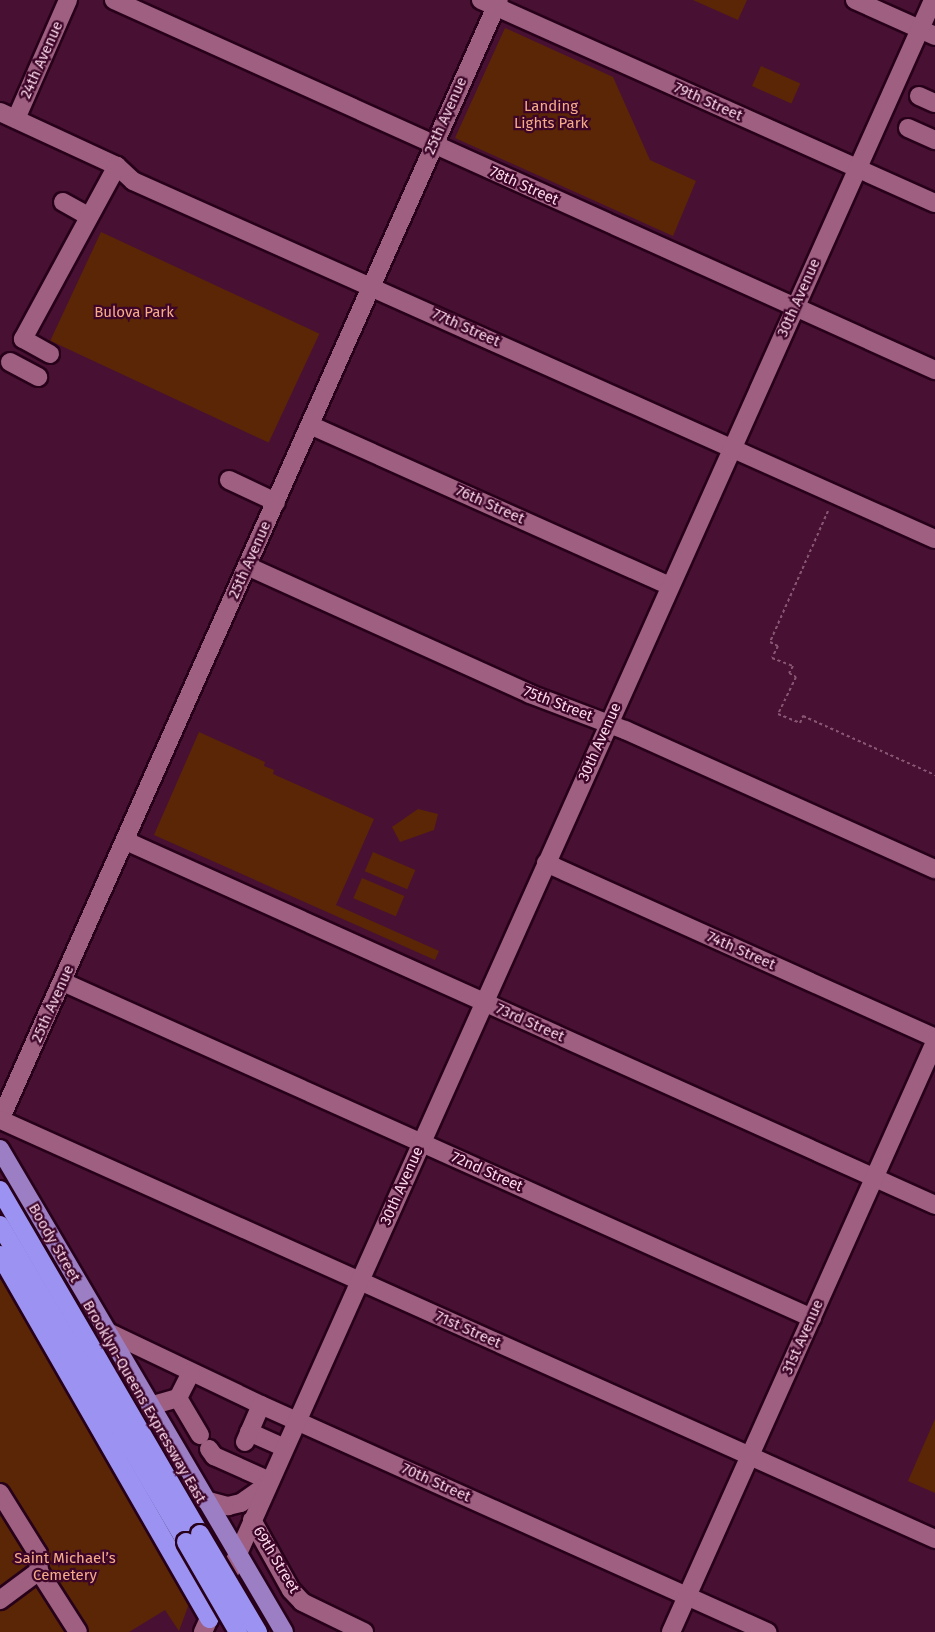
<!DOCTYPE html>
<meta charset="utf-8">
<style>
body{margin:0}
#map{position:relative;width:935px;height:1632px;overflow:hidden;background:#481133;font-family:"Fira Sans",sans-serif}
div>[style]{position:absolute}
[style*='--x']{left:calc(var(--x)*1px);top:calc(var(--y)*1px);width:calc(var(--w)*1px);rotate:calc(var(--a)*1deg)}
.green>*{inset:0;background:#5b2605;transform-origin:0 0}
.path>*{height:2px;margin-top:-1px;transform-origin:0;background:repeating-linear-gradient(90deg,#865672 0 3px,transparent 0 6px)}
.roads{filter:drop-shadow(2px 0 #270119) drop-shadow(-2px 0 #270119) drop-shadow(0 2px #270119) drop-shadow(0 -2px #270119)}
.minor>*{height:18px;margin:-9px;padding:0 9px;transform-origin:9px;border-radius:9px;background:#9e5f81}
.major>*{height:18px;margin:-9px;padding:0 9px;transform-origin:9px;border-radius:9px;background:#9c7ec4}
.highway>*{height:18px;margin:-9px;padding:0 9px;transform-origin:9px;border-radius:9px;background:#9b92f1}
.bridges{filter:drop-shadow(2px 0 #270119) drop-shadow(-2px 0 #270119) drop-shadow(0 2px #270119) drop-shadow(0 -2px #270119)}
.highway-bridge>*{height:18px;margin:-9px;padding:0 9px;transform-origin:9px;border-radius:9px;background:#9b92f1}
span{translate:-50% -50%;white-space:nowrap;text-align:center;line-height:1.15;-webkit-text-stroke:4.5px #3d0629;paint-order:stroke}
.street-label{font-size:15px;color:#fcd8ea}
.park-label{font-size:15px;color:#f6ac89}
</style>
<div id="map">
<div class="green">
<div style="clip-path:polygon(693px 0,747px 0,738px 20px)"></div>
<div style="clip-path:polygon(505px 28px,613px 77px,650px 160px,696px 181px,673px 236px,455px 138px)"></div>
<div style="left:761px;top:66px;width:43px;height:22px;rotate:24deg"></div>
<div style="left:101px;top:232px;width:241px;height:120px;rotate:25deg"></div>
<div style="clip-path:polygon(199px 732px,265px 762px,264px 766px,274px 770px,273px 774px,374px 819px,336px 905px,439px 951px,435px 960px,154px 835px)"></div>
<div style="clip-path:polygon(418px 809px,438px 814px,434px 830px,400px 842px,392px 827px)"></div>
<div style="left:373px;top:852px;width:46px;height:21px;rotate:23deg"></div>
<div style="left:362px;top:878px;width:46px;height:22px;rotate:23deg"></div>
<div style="clip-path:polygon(0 1275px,190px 1601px,179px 1631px,165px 1610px,129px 1632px,0 1632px)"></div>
<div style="clip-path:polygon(935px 1419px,935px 1493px,908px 1481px)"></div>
</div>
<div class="path">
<div style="--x:828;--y:511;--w:143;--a:113.9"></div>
<div style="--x:770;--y:642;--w:9;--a:27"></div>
<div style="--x:778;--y:646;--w:13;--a:117"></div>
<div style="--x:772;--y:658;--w:22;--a:21"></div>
<div style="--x:793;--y:666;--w:8;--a:120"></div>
<div style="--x:789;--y:673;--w:8;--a:30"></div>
<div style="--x:796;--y:677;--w:41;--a:115.9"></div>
<div style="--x:778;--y:714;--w:24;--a:22"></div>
<div style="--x:800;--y:723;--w:8;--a:-67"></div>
<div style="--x:803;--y:716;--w:145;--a:24.1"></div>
</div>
<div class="roads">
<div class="minor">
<div style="--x:114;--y:0;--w:901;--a:24.26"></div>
<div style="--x:481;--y:0;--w:497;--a:24.1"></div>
<div style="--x:855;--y:0;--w:88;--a:24.2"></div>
<div style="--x:919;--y:96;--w:17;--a:24"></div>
<div style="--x:0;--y:112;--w:129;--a:24.8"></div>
<div style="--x:117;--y:166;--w:22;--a:43"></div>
<div style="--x:133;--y:181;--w:878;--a:24.06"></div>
<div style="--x:16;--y:119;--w:130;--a:-66.4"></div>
<div style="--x:908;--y:128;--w:30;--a:24"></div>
<div style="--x:63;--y:202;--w:29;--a:29"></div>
<div style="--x:50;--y:354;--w:31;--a:-151"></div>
<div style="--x:23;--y:339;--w:197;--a:-61.5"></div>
<div style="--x:10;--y:362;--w:32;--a:28"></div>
<div style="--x:310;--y:425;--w:394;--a:24.1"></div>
<div style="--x:229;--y:480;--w:52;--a:25.1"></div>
<div style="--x:247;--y:566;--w:311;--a:24.3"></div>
<div style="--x:530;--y:694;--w:102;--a:20.8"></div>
<div style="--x:625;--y:730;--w:340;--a:24.2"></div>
<div style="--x:126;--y:841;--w:887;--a:24.22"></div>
<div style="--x:546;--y:863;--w:427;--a:24.2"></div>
<div style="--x:63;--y:982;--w:821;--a:24.16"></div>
<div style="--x:0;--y:1120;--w:1226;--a:-65.99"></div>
<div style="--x:1;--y:1120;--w:1024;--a:24.16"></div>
<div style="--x:106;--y:1331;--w:172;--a:25.5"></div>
<div style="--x:261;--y:1405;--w:555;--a:24.16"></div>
<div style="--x:178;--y:1398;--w:43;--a:59.3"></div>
<div style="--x:150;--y:1406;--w:29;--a:-16"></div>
<div style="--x:178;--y:1398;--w:29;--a:-63"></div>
<div style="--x:249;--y:1432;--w:39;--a:24"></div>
<div style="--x:245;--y:1442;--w:40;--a:-66.6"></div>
<div style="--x:209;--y:1449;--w:9;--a:54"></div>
<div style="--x:214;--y:1456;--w:61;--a:24.1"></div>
<div style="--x:0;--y:1493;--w:72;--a:58.1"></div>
<div style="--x:38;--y:1554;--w:17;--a:87"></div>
<div style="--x:39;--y:1571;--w:49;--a:143.4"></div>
<div style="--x:205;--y:1500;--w:24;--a:15"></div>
<div style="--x:228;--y:1506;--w:13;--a:-13"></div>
<div style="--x:241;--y:1503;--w:32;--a:-35"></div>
<div style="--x:252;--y:1520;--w:80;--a:60.9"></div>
<div style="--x:291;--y:1590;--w:16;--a:47"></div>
<div style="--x:302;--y:1602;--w:69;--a:25.8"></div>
<div style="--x:39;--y:1571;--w:72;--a:57.4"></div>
<div style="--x:203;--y:1632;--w:1788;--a:-65.9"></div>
<div style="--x:671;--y:1632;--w:646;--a:-65.89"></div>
</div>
<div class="major">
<div style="--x:0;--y:1149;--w:560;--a:59.54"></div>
</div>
<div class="highway">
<div style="--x:0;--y:1190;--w:398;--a:59.8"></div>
<div style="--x:0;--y:1225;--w:368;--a:59.6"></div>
<div style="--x:0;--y:1255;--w:420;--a:60.1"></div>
</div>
</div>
<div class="bridges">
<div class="highway-bridge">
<div style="--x:200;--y:1534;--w:114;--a:59.4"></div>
<div style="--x:186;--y:1542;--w:104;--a:60"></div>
</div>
</div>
<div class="street-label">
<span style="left:42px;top:60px;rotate:-66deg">24th Avenue</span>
<span style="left:708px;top:102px;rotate:24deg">79th Street</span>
<span style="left:446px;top:116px;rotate:-66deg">25th Avenue</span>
<span style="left:524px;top:186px;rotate:24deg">78th Street</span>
<span style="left:799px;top:298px;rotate:-66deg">30th Avenue</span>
<span style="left:466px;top:328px;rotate:24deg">77th Street</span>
<span style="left:490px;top:505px;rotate:24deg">76th Street</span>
<span style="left:250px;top:560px;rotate:-66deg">25th Avenue</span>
<span style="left:558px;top:704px;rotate:21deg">75th Street</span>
<span style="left:600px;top:742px;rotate:-66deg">30th Avenue</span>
<span style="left:741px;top:951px;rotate:24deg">74th Street</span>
<span style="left:53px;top:1004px;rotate:-66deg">25th Avenue</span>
<span style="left:530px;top:1023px;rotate:24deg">73rd Street</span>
<span style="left:487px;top:1172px;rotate:24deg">72nd Street</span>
<span style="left:402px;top:1186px;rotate:-66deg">30th Avenue</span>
<span style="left:54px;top:1243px;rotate:60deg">Boody Street</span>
<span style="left:468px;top:1330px;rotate:24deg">71st Street</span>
<span style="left:803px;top:1337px;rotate:-66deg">31st Avenue</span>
<span style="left:144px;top:1402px;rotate:60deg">Brooklyn-Queens Expressway East</span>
<span style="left:436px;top:1483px;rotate:24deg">70th Street</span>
<span style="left:276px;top:1560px;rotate:59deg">69th Street</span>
</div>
<div class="park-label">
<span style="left:551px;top:115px">Landing<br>Lights Park</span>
<span style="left:134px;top:313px">Bulova Park</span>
<span style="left:65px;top:1567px">Saint Michael’s<br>Cemetery</span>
</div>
</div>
